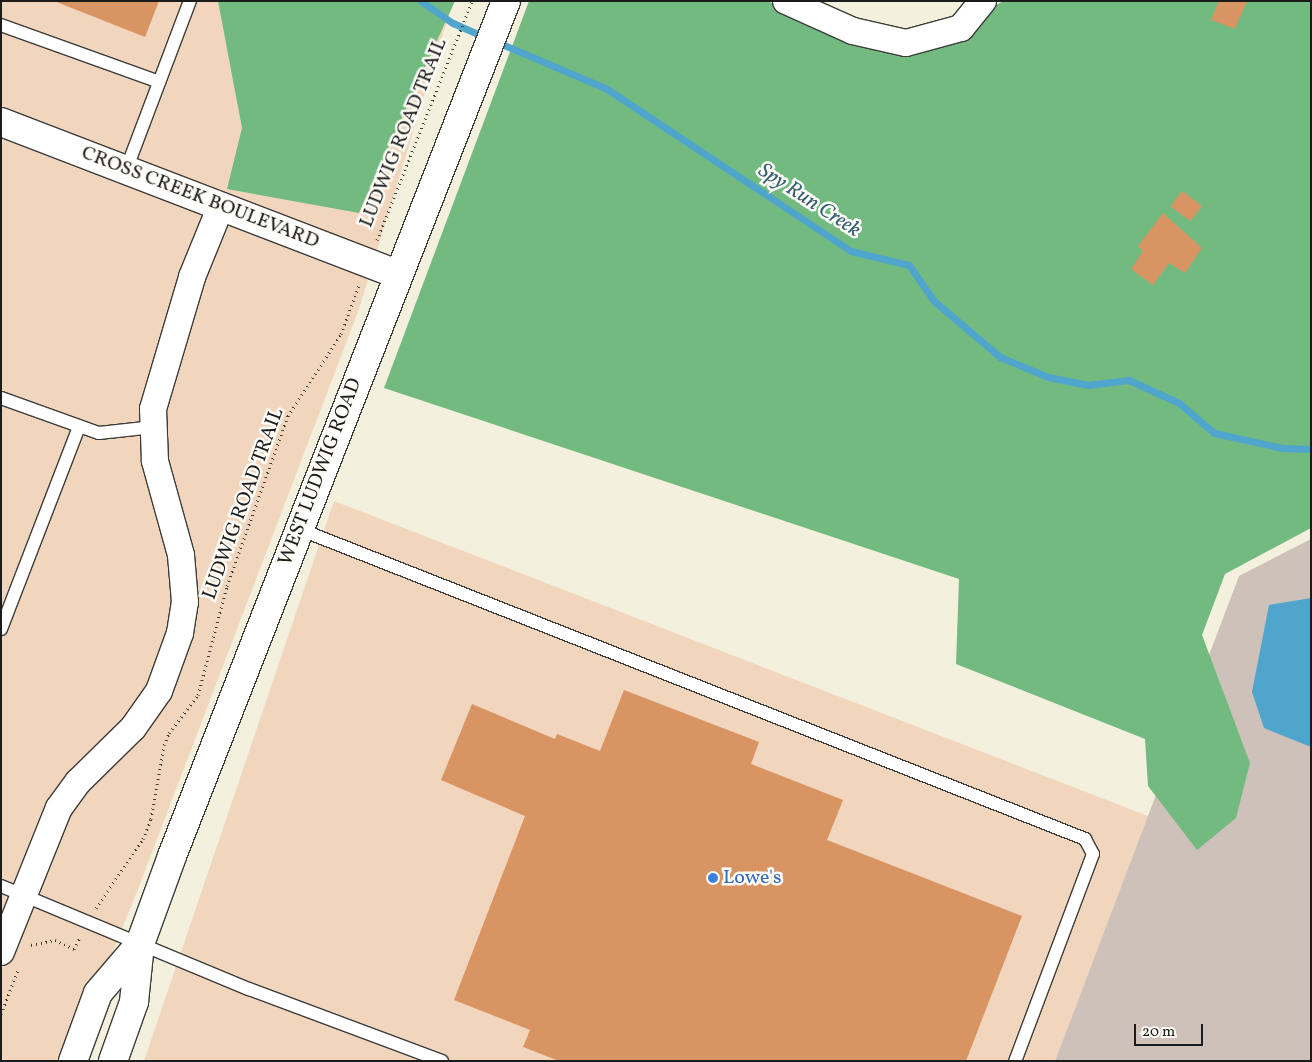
<!DOCTYPE html>
<style>
body{margin:0}
#map{position:relative;width:1312px;height:1062px;overflow:hidden;background:#f4f0de;font-family:Vollkorn,serif}
div>[style]{position:absolute}
[style*='--x']{left:calc(var(--x)*1px);top:calc(var(--y)*1px);width:calc(var(--w)*1px);rotate:calc(var(--a)*1deg)}
.built>*{inset:0;background:#f1d5bd}
.industrial>*{inset:0;background:#cec1ba}
.forest>*{inset:0;background:#73ba80}
.water>*{inset:0;background:#50a5cc}
.stream>*{height:7px;margin:-3.5px;padding:0 3.5px;transform-origin:3.5px;border-radius:3.5px;background:#50a5cc}
.building>*{inset:0;background:#d99464;transform-origin:0 0}
.path>*{height:3px;margin-top:-1.5px;transform-origin:0;background:repeating-linear-gradient(90deg,#3c3c39 0 1px,transparent 0 5px)}
.roads{filter:drop-shadow(1px 0 #3c3c39) drop-shadow(-1px 0 #3c3c39) drop-shadow(0 1px #3c3c39) drop-shadow(0 -1px #3c3c39)}
.service>*{height:12px;margin:-6px;padding:0 6px;transform-origin:6px;border-radius:6px;background:#fff}
.minor>*{height:26px;margin:-13px;padding:0 13px;transform-origin:13px;border-radius:13px;background:#fff}
.tertiary>*{height:28px;margin:-14px;padding:0 14px;transform-origin:14px;border-radius:14px;background:#fff}
.secondary>*{height:28px;margin:-14px;padding:0 14px;transform-origin:14px;border-radius:14px;background:#fff}
.dots>*{width:14px;height:14px;translate:-50% -50%;box-sizing:border-box;border:2px solid #fdfcf7;border-radius:50%}
span{translate:-50% -50%;white-space:nowrap;text-align:center;line-height:1.15;-webkit-text-stroke:5px #fdfcf7;paint-order:stroke}
.street-label{font-size:20px;color:#1c1c1c}
.shop-label{font-size:20px;color:#366cbe}
.left{translate:0 -50%;text-align:left}
.water-label{font-size:21px;color:#366074;font-style:italic}
.frame{position:absolute;inset:0;border:2px solid #1c1c1c;pointer-events:none}
.scale{position:absolute;left:1134px;top:1024px;width:69px;height:22px;box-sizing:border-box;border:2px solid #1c1c1c;border-top:0;padding-left:6px;font-size:15px;line-height:18px;white-space:nowrap;color:#1c1c1c;-webkit-text-stroke:4px #fdfcf7;paint-order:stroke}
</style>
<div id="map">
<div class="built">
<div style="clip-path:polygon(1px 1px,453px 1px,359px 309px,138px 889px,69px 1061px,1px 1061px)"></div>
<div style="clip-path:polygon(334px 501px,1148px 816px,1055px 1061px,144px 1061px)"></div>
</div>
<div class="industrial">
<div style="clip-path:polygon(1311px 539px,1311px 1061px,1055px 1061px,1239px 576px)"></div>
</div>
<div class="forest">
<div style="clip-path:polygon(218px 1px,455px 1px,359px 213px,227px 189px,242px 128px)"></div>
<div style="clip-path:polygon(529px 1px,767px 1px,896px 54px,1004px 1px,1311px 1px,1311px 528px,1225px 574px,1202px 635px,1250px 763px,1236px 818px,1197px 850px,1148px 786px,1145px 739px,956px 664px,959px 579px,384px 388px)"></div>
</div>
<div class="water">
<div style="clip-path:polygon(1311px 598px,1311px 747px,1264px 728px,1252px 692px,1269px 605px)"></div>
</div>
<div class="stream">
<div style="--x:421;--y:1;--w:39;--a:35"></div>
<div style="--x:453;--y:23;--w:37;--a:24"></div>
<div style="--x:497;--y:42;--w:120;--a:23.1"></div>
<div style="--x:607;--y:89;--w:293;--a:33.6"></div>
<div style="--x:851;--y:251;--w:60;--a:13.6"></div>
<div style="--x:909;--y:265;--w:44;--a:55.2"></div>
<div style="--x:934;--y:301;--w:87;--a:40.3"></div>
<div style="--x:1000;--y:357;--w:52;--a:22.6"></div>
<div style="--x:1048;--y:377;--w:41;--a:11.3"></div>
<div style="--x:1088;--y:385;--w:41;--a:-7"></div>
<div style="--x:1129;--y:380;--w:55;--a:24.7"></div>
<div style="--x:1179;--y:403;--w:46;--a:40.6"></div>
<div style="--x:1214;--y:433;--w:71;--a:12.3"></div>
<div style="--x:1283;--y:448;--w:28;--a:2"></div>
</div>
<div class="building">
<div style="clip-path:polygon(54px 1px,159px 1px,145px 37px)"></div>
<div style="clip-path:polygon(1219px 1px,1247px 1px,1235px 29px,1211px 20px)"></div>
<div style="left:1182px;top:191px;width:25px;height:19px;rotate:37deg"></div>
<div style="clip-path:polygon(1163px 213px,1202px 248px,1185px 273px,1169px 263px,1153px 285px,1131px 269px,1143px 251px,1138px 246px)"></div>
<div style="clip-path:polygon(624px 690px,759px 742px,751px 764px,843px 800px,827px 840px,1022px 916px,966px 1061px,559px 1061px,523px 1047px,530px 1030px,454px 1000px,525px 816px,441px 780px,472px 704px,555px 739px,557px 734px,600px 751px)"></div>
</div>
<div class="path">
<div style="--x:377;--y:240;--w:257;--a:-68.3"></div>
<div style="--x:96;--y:908;--w:83;--a:-55.7"></div>
<div style="--x:143;--y:839;--w:22;--a:-68"></div>
<div style="--x:151;--y:819;--w:75;--a:-80"></div>
<div style="--x:164;--y:745;--w:13;--a:-67"></div>
<div style="--x:169;--y:733;--w:48;--a:-52.7"></div>
<div style="--x:198;--y:695;--w:113;--a:-75.1"></div>
<div style="--x:227;--y:586;--w:181;--a:-70.3"></div>
<div style="--x:288;--y:416;--w:98;--a:-57.1"></div>
<div style="--x:341;--y:334;--w:52;--a:-69.8"></div>
<div style="--x:31;--y:945;--w:25;--a:-12"></div>
<div style="--x:55;--y:940;--w:21;--a:25"></div>
<div style="--x:74;--y:949;--w:13;--a:-63"></div>
<div style="--x:1;--y:1014;--w:47;--a:-68.9"></div>
</div>
<div class="roads">
<div class="service">
<div style="--x:1;--y:25;--w:168;--a:19.8"></div>
<div style="--x:126;--y:170;--w:181;--a:-69.3"></div>
<div style="--x:1;--y:398;--w:104;--a:19.7"></div>
<div style="--x:99;--y:433;--w:55;--a:-6.2"></div>
<div style="--x:299;--y:529;--w:845;--a:21.52"></div>
<div style="--x:1085;--y:839;--w:17;--a:62"></div>
<div style="--x:1093;--y:854;--w:221;--a:110.6"></div>
<div style="--x:1;--y:629;--w:217;--a:-68.9"></div>
<div style="--x:1;--y:886;--w:269;--a:22.6"></div>
<div style="--x:249;--y:989;--w:206;--a:20.5"></div>
</div>
<div class="minor">
<div style="--x:786;--y:1;--w:73;--a:24.1"></div>
<div style="--x:853;--y:31;--w:54;--a:12.8"></div>
<div style="--x:906;--y:43;--w:57;--a:-15.3"></div>
<div style="--x:961;--y:28;--w:35;--a:-51"></div>
<div style="--x:1;--y:952;--w:155;--a:-68.1"></div>
<div style="--x:59;--y:808;--w:32;--a:-54"></div>
<div style="--x:78;--y:782;--w:77;--a:-44.5"></div>
<div style="--x:133;--y:728;--w:45;--a:-54.9"></div>
<div style="--x:159;--y:691;--w:62;--a:-70.1"></div>
<div style="--x:180;--y:633;--w:31;--a:-81"></div>
<div style="--x:185;--y:602;--w:47;--a:-94.9"></div>
<div style="--x:181;--y:555;--w:98;--a:-105.5"></div>
<div style="--x:155;--y:461;--w:52;--a:-92.2"></div>
<div style="--x:153;--y:409;--w:138;--a:-73.5"></div>
<div style="--x:192;--y:277;--w:77;--a:-67.8"></div>
</div>
<div class="tertiary">
<div style="--x:1;--y:122;--w:425;--a:21"></div>
</div>
<div class="secondary">
<div style="--x:73;--y:1061;--w:72;--a:-69.8"></div>
<div style="--x:98;--y:993;--w:65;--a:-49.4"></div>
<div style="--x:113;--y:1061;--w:63;--a:-70.4"></div>
<div style="--x:134;--y:1002;--w:58;--a:-84.1"></div>
<div style="--x:140;--y:944;--w:94;--a:-70"></div>
<div style="--x:172;--y:856;--w:918;--a:-68.66"></div>
</div>
</div>
<div class="dots">
<div style="left:713px;top:878px;background:#3f7fe0"></div>
</div>
<div class="street-label">
<span style="left:404px;top:133px;rotate:-68deg">LUDWIG ROAD TRAIL</span>
<span style="left:200px;top:198px;rotate:21deg">CROSS CREEK BOULEVARD</span>
<span style="left:321px;top:472px;rotate:-69deg">WEST LUDWIG ROAD</span>
<span style="left:244px;top:504px;rotate:-70deg">LUDWIG ROAD TRAIL</span>
</div>
<div class="shop-label">
<span class="left" style="left:723px;top:878px">Lowe's</span>
</div>
<div class="water-label">
<span style="left:809px;top:201px;rotate:33deg">Spy Run Creek</span>
</div>
<div class="frame"></div>
<div class="scale">20 m</div>
</div>
